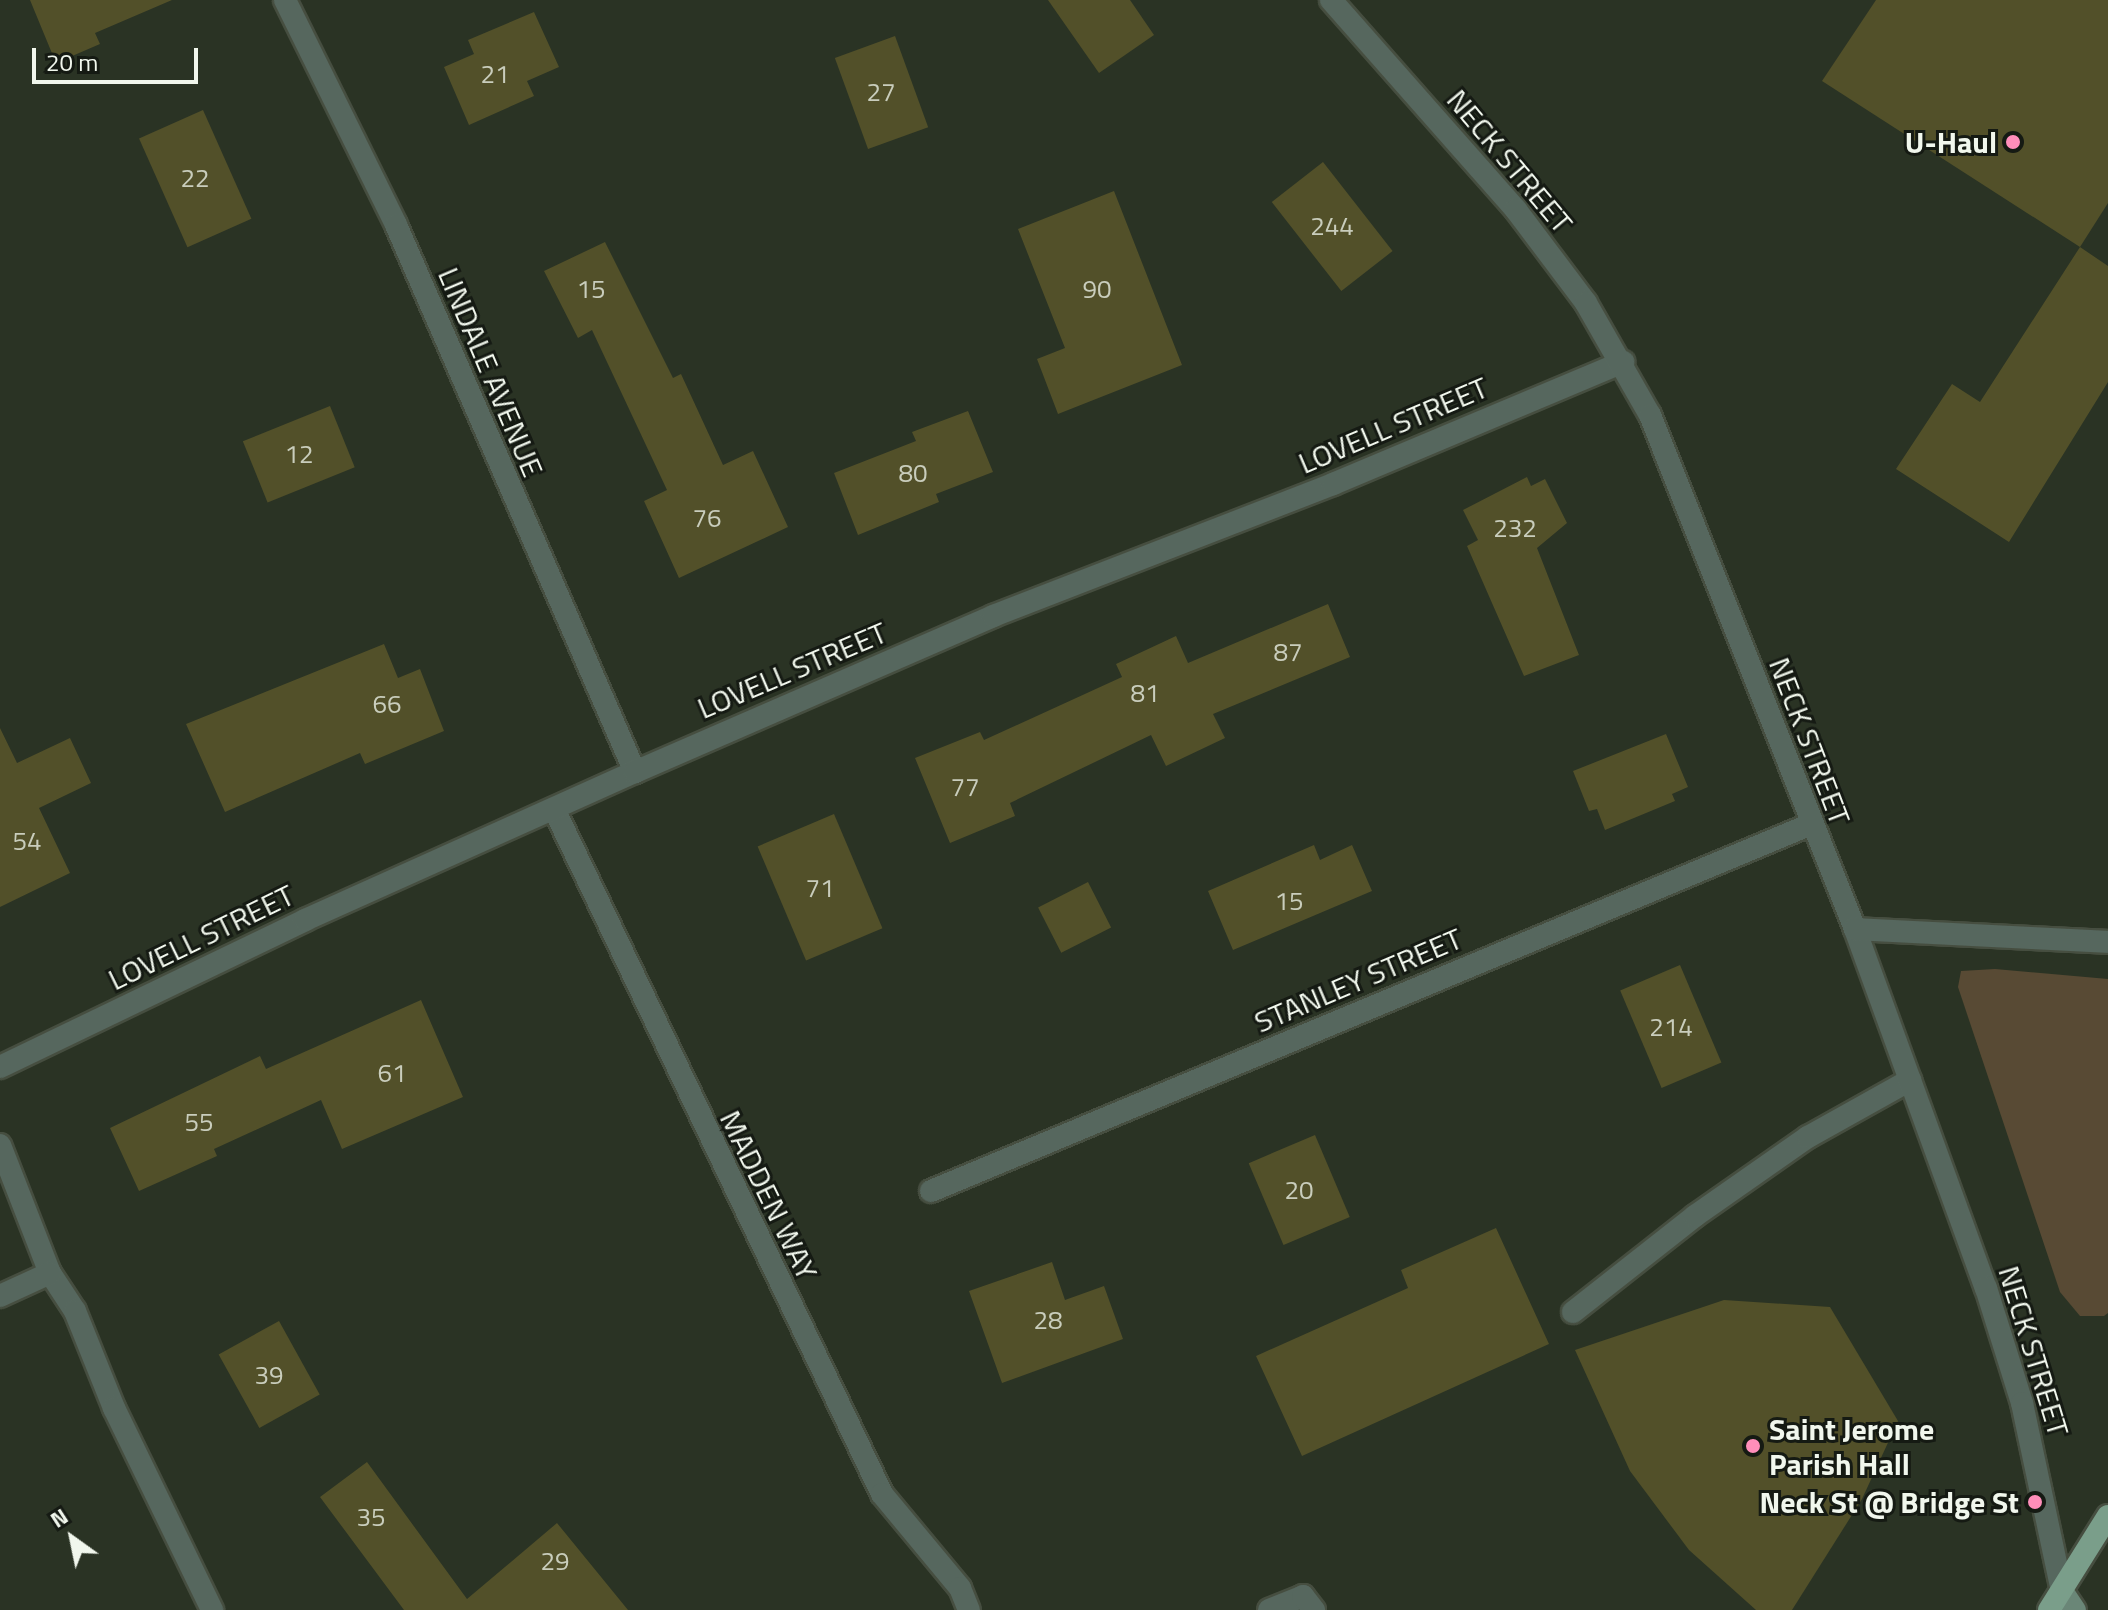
<!DOCTYPE html>
<style>
body{margin:0}
#map{position:relative;width:2108px;height:1610px;overflow:hidden;background:#2a3324;font-family:"Titillium Web",sans-serif}
div>[style]{position:absolute}
[style*='--x']{left:calc(var(--x)*1px);top:calc(var(--y)*1px);width:calc(var(--w)*1px);rotate:calc(var(--a)*1deg)}
.green>*{inset:0;background:#584a34}
.building>*{inset:0;background:#525029;transform-origin:0 0}
.roads{filter:drop-shadow(2px 0 #464e40) drop-shadow(-2px 0 #464e40) drop-shadow(0 2px #464e40) drop-shadow(0 -2px #464e40)}
.service>*{height:22px;margin:-11px;padding:0 11px;transform-origin:11px;border-radius:11px;background:#56675e}
.minor>*{height:22px;margin:-11px;padding:0 11px;transform-origin:11px;border-radius:11px;background:#56675e}
.tertiary>*{height:22px;margin:-11px;padding:0 11px;transform-origin:11px;border-radius:11px;background:#56675e}
.secondary>*{height:22px;margin:-11px;padding:0 11px;transform-origin:11px;border-radius:11px;background:#6a8677}
.primary>*{height:22px;margin:-11px;padding:0 11px;transform-origin:11px;border-radius:11px;background:#7a9e8a}
.dots>*{width:22px;height:22px;translate:-50% -50%;box-sizing:border-box;border:4px solid #151a13;border-radius:50%}
span{translate:-50% -50%;white-space:nowrap;text-align:center;line-height:1.15;-webkit-text-stroke:6px #151a13;paint-order:stroke}
.number-label{font-size:26px;color:#c9cdbc}
.number-label span{-webkit-text-stroke-width:0}
.poi-label{font-size:30px;color:#f1f7ed;font-weight:700}
.right{translate:-100% -50%;text-align:right}
.left{translate:0 -50%;text-align:left}
.street-label{font-size:30px;color:#f1f7ed}
.north{position:absolute;left:32px;top:1498px;width:80px;height:80px;-webkit-text-stroke:6px #151a13;paint-order:stroke;rotate:327deg;font-size:22px;font-weight:700;line-height:32px;text-align:center;color:#f1f7ed}
.north::after{content:'';display:block;margin:auto;width:28px;height:36px;background:#f1f7ed;clip-path:polygon(50% 0,100% 100%,50% 72%,0 100%)}
.scale{position:absolute;left:32px;top:48px;width:166px;height:36px;box-sizing:border-box;border:4px solid #f1f7ed;border-top:0;padding-left:10px;font-size:24px;line-height:28px;white-space:nowrap;color:#f1f7ed;-webkit-text-stroke:6px #151a13;paint-order:stroke}
</style>
<div id="map">
<div class="green">
<div style="clip-path:polygon(1995px 969px,2108px 979px,2108px 1313px,2104px 1316px,2080px 1316px,2060px 1292px,1958px 987px,1961px 971px)"></div>
</div>
<div class="building">
<div style="clip-path:polygon(30px 0,172px 0,95px 33px,100px 44px,56px 63px)"></div>
<div style="clip-path:polygon(1048px 0,1130px 0,1154px 35px,1099px 73px)"></div>
<div style="clip-path:polygon(1876px 0,2108px 0,2108px 203px,2080px 247px,1822px 81px)"></div>
<div style="clip-path:polygon(534px 12px,559px 67px,527px 81px,534px 96px,469px 125px,444px 67px,474px 54px,468px 40px)"></div>
<div style="left:895px;top:36px;width:97px;height:64px;rotate:70deg"></div>
<div style="left:203px;top:110px;width:119px;height:70px;rotate:66deg"></div>
<div style="left:1323px;top:162px;width:113px;height:65px;rotate:52deg"></div>
<div style="clip-path:polygon(1114px 191px,1182px 365px,1058px 414px,1037px 359px,1065px 348px,1018px 229px)"></div>
<div style="clip-path:polygon(605px 242px,673px 378px,681px 374px,723px 465px,753px 451px,788px 527px,679px 578px,644px 501px,667px 490px,592px 330px,578px 338px,544px 271px)"></div>
<div style="clip-path:polygon(2080px 247px,2108px 266px,2108px 382px,2009px 542px,1896px 469px,1952px 384px,1980px 402px)"></div>
<div style="left:330px;top:406px;width:66px;height:94px;rotate:68deg"></div>
<div style="clip-path:polygon(968px 411px,993px 472px,936px 494px,939px 502px,858px 535px,834px 473px,916px 441px,912px 432px)"></div>
<div style="clip-path:polygon(1527px 477px,1531px 486px,1545px 479px,1567px 523px,1537px 548px,1579px 655px,1524px 676px,1467px 546px,1478px 540px,1463px 510px)"></div>
<div style="clip-path:polygon(1328px 604px,1350px 657px,1213px 714px,1225px 738px,1166px 766px,1151px 735px,1010px 803px,1015px 816px,950px 843px,915px 758px,980px 732px,984px 740px,1122px 677px,1116px 664px,1176px 636px,1188px 663px)"></div>
<div style="clip-path:polygon(384px 644px,398px 678px,420px 669px,444px 731px,365px 764px,360px 753px,225px 812px,186px 724px)"></div>
<div style="clip-path:polygon(0 728px,17px 763px,70px 738px,91px 783px,39px 808px,70px 873px,0 907px)"></div>
<div style="clip-path:polygon(1666px 734px,1688px 787px,1672px 794px,1675px 801px,1605px 830px,1597px 809px,1589px 811px,1573px 771px)"></div>
<div style="left:834px;top:814px;width:124px;height:83px;rotate:67deg"></div>
<div style="clip-path:polygon(1314px 845px,1320px 860px,1352px 845px,1372px 891px,1233px 950px,1208px 891px)"></div>
<div style="left:1088px;top:882px;width:51px;height:56px;rotate:63deg"></div>
<div style="left:1680px;top:965px;width:106px;height:65px;rotate:67deg"></div>
<div style="clip-path:polygon(421px 1000px,463px 1097px,342px 1149px,321px 1100px,214px 1149px,217px 1156px,139px 1191px,110px 1128px,260px 1056px,266px 1069px)"></div>
<div style="left:1315px;top:1135px;width:89px;height:72px;rotate:67deg"></div>
<div style="clip-path:polygon(1496px 1228px,1549px 1344px,1302px 1456px,1256px 1356px,1408px 1288px,1401px 1270px)"></div>
<div style="clip-path:polygon(1052px 1262px,1065px 1300px,1104px 1286px,1123px 1339px,1002px 1383px,969px 1291px)"></div>
<div style="clip-path:polygon(1724px 1300px,1830px 1307px,1898px 1421px,1862px 1499px,1792px 1610px,1756px 1610px,1689px 1550px,1630px 1471px,1575px 1350px)"></div>
<div style="left:279px;top:1321px;width:84px;height:69px;rotate:61deg"></div>
<div style="clip-path:polygon(367px 1462px,467px 1599px,557px 1523px,628px 1610px,404px 1610px,320px 1497px)"></div>
</div>
<div class="roads">
<div class="service">
<div style="--x:554;--y:809;--w:759;--a:64.41"></div>
<div style="--x:882;--y:1494;--w:122;--a:50.3"></div>
<div style="--x:960;--y:1588;--w:24;--a:68"></div>
<div style="--x:1573;--y:1312;--w:155;--a:-38.2"></div>
<div style="--x:1695;--y:1216;--w:138;--a:-35"></div>
<div style="--x:1808;--y:1137;--w:117;--a:-29.2"></div>
<div style="--x:1269;--y:1610;--w:37;--a:-22"></div>
<div style="--x:1303;--y:1596;--w:18;--a:52"></div>
</div>
<div class="minor">
<div style="--x:285;--y:0;--w:251;--a:63.7"></div>
<div style="--x:396;--y:225;--w:597;--a:66.4"></div>
<div style="--x:0;--y:1067;--w:339;--a:-25.7"></div>
<div style="--x:305;--y:920;--w:362;--a:-24.2"></div>
<div style="--x:635;--y:772;--w:391;--a:-23.5"></div>
<div style="--x:993;--y:616;--w:365;--a:-21.2"></div>
<div style="--x:1333;--y:484;--w:315;--a:-22.8"></div>
<div style="--x:0;--y:1145;--w:137;--a:68.7"></div>
<div style="--x:50;--y:1273;--w:45;--a:56.7"></div>
<div style="--x:75;--y:1311;--w:105;--a:68.1"></div>
<div style="--x:114;--y:1408;--w:225;--a:64.1"></div>
<div style="--x:931;--y:1191;--w:951;--a:-22.63"></div>
<div style="--x:0;--y:1296;--w:55;--a:-24.7"></div>
</div>
<div class="tertiary">
<div style="--x:1331;--y:0;--w:280;--a:48.6"></div>
<div style="--x:1516;--y:210;--w:116;--a:53"></div>
<div style="--x:1586;--y:303;--w:129;--a:60.3"></div>
<div style="--x:1650;--y:415;--w:553;--a:68.26"></div>
<div style="--x:1855;--y:929;--w:382;--a:70"></div>
<div style="--x:1986;--y:1288;--w:121;--a:72.6"></div>
<div style="--x:2022;--y:1403;--w:192;--a:78"></div>
<div style="--x:1855;--y:929;--w:253;--a:2.9"></div>
</div>
<div class="secondary">
<div style="--x:2062;--y:1591;--w:23;--a:56"></div>
</div>
<div class="primary">
<div style="--x:2049;--y:1610;--w:111;--a:-57.9"></div>
</div>
</div>
<div class="dots">
<div style="left:2013px;top:142px;background:#ff8eba"></div>
<div style="left:1753px;top:1446px;background:#ff8eba"></div>
<div style="left:2035px;top:1502px;background:#ff8eba"></div>
</div>
<div class="number-label">
<span style="left:495px;top:74px">21</span>
<span style="left:881px;top:92px">27</span>
<span style="left:195px;top:178px">22</span>
<span style="left:1332px;top:226px">244</span>
<span style="left:591px;top:289px">15</span>
<span style="left:1097px;top:289px">90</span>
<span style="left:299px;top:454px">12</span>
<span style="left:913px;top:473px">80</span>
<span style="left:707px;top:518px">76</span>
<span style="left:1515px;top:528px">232</span>
<span style="left:1288px;top:652px">87</span>
<span style="left:1145px;top:693px">81</span>
<span style="left:387px;top:704px">66</span>
<span style="left:965px;top:787px">77</span>
<span style="left:27px;top:841px">54</span>
<span style="left:820px;top:888px">71</span>
<span style="left:1289px;top:901px">15</span>
<span style="left:1671px;top:1027px">214</span>
<span style="left:392px;top:1073px">61</span>
<span style="left:199px;top:1122px">55</span>
<span style="left:1299px;top:1190px">20</span>
<span style="left:1048px;top:1320px">28</span>
<span style="left:269px;top:1375px">39</span>
<span style="left:371px;top:1517px">35</span>
<span style="left:555px;top:1561px">29</span>
</div>
<div class="poi-label">
<span class="right" style="left:1997px;top:142px">U-Haul</span>
<span class="left" style="left:1769px;top:1446px">Saint Jerome<br>Parish Hall</span>
<span class="right" style="left:2019px;top:1502px">Neck St @ Bridge St</span>
</div>
<div class="street-label">
<span style="left:1510px;top:161px;rotate:50deg">NECK STREET</span>
<span style="left:491px;top:372px;rotate:67deg">LINDALE AVENUE</span>
<span style="left:1393px;top:425px;rotate:-23deg">LOVELL STREET</span>
<span style="left:792px;top:670px;rotate:-23deg">LOVELL STREET</span>
<span style="left:1810px;top:741px;rotate:69deg">NECK STREET</span>
<span style="left:201px;top:937px;rotate:-26deg">LOVELL STREET</span>
<span style="left:1358px;top:980px;rotate:-23deg">STANLEY STREET</span>
<span style="left:769px;top:1195px;rotate:64deg">MADDEN WAY</span>
<span style="left:2034px;top:1351px;rotate:73deg">NECK STREET</span>
</div>
<div class="north">N</div>
<div class="scale">20 m</div>
</div>
